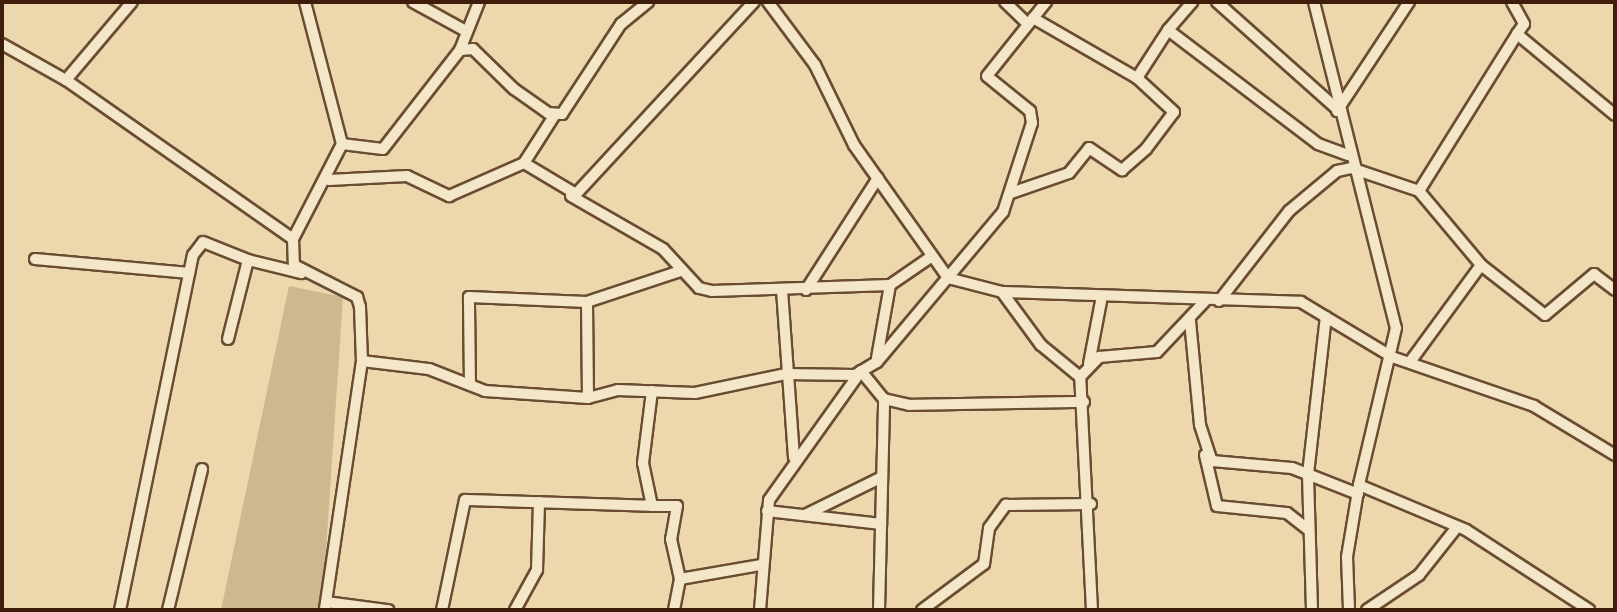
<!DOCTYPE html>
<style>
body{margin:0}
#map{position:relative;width:1617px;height:612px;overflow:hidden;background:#ecd8ac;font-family:"IM FELL Great Primer",serif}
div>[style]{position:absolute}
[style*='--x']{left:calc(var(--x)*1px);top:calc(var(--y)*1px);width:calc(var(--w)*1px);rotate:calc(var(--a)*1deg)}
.green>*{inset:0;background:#ceb890}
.roads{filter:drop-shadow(2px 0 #6a4c32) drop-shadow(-2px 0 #6a4c32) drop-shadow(0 2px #6a4c32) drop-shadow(0 -2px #6a4c32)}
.minor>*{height:10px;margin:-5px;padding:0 5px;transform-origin:5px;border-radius:5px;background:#f3e6c9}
span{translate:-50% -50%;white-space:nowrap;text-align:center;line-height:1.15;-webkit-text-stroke:7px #f3e6c9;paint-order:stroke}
.frame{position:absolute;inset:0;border:4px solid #3e1e0a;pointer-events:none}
</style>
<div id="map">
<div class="green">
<div style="clip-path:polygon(289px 286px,343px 297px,322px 610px,221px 610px)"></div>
</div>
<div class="roads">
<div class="minor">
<div style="--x:413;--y:2;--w:60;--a:28.7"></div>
<div style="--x:768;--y:2;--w:79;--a:53.3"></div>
<div style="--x:815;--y:65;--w:89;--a:64"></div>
<div style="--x:854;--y:145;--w:163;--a:54.7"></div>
<div style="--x:948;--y:278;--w:56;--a:14.5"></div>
<div style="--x:1002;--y:292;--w:299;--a:1.9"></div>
<div style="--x:1301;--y:302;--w:106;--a:31.1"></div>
<div style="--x:1392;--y:357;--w:150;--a:19"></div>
<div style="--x:1534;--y:406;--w:95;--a:31.2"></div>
<div style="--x:1005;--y:2;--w:32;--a:44"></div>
<div style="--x:1217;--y:2;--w:159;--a:41.7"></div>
<div style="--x:1314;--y:2;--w:336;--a:75.9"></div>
<div style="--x:1396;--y:328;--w:161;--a:103.3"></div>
<div style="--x:1359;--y:485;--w:73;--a:99.5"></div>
<div style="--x:1347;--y:557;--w:53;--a:87.8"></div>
<div style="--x:1512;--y:2;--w:25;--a:61"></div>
<div style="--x:1524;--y:24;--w:12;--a:125"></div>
<div style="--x:1517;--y:34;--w:127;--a:39.6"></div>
<div style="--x:1033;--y:18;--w:120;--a:30"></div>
<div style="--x:1168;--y:30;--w:37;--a:-49"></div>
<div style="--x:2;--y:44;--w:73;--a:29.4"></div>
<div style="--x:66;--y:80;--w:277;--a:35"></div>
<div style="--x:293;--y:239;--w:107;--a:-62.7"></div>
<div style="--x:342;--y:144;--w:147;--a:-104.6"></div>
<div style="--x:460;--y:50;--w:52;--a:-68.4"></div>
<div style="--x:66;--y:80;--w:102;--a:-49.8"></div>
<div style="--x:1337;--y:111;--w:131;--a:-56.6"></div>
<div style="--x:342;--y:144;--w:41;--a:7"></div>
<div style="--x:383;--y:149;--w:125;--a:-52.1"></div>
<div style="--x:460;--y:50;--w:13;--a:-4"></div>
<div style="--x:473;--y:49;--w:57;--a:44.3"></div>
<div style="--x:514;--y:89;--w:42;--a:35.2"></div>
<div style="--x:548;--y:113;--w:14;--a:4"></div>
<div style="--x:562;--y:114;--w:108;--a:-56.8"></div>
<div style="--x:621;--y:24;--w:35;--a:-39"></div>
<div style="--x:524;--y:163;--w:61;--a:30.8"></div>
<div style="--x:576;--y:194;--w:262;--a:-47.2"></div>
<div style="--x:329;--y:180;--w:78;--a:-2.9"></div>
<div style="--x:407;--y:176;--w:47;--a:25.5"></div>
<div style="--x:449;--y:196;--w:82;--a:-23.7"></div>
<div style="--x:524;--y:163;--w:56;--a:-57.4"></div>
<div style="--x:1419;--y:191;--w:97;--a:50"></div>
<div style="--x:1481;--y:265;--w:81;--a:38"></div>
<div style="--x:1545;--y:315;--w:64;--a:-39.9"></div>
<div style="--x:1594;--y:274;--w:26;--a:37"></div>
<div style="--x:1011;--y:193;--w:61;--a:-19"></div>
<div style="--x:1069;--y:173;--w:32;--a:-51"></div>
<div style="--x:1089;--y:148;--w:40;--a:34"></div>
<div style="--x:1122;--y:170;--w:32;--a:-41"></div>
<div style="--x:1146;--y:149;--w:46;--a:-52.9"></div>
<div style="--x:1174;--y:112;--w:50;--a:-137.4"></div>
<div style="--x:1137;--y:78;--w:57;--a:-57.1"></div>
<div style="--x:1168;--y:30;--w:188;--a:37.2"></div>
<div style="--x:1318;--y:144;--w:32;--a:20"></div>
<div style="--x:571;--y:196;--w:106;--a:29.9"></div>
<div style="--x:663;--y:249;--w:53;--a:47.3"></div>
<div style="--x:699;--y:288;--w:13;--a:13"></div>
<div style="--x:712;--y:291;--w:178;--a:-1.9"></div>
<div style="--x:890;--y:285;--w:51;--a:-34.6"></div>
<div style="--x:293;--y:239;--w:26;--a:88"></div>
<div style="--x:294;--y:265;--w:71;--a:26.9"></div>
<div style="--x:357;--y:297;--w:10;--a:73"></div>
<div style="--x:360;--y:307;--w:54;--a:87.9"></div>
<div style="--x:362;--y:361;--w:252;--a:98.5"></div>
<div style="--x:35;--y:259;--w:155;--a:5.2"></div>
<div style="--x:782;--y:290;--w:168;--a:85.9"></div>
<div style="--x:806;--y:290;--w:133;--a:-57.3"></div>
<div style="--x:1002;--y:292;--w:66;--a:53.7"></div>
<div style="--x:1041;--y:345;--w:50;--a:39.4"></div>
<div style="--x:1219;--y:301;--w:114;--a:-52.1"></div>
<div style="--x:1289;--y:211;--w:62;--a:-39.8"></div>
<div style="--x:1337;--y:171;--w:14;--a:-12"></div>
<div style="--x:1351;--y:168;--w:72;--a:18.7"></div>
<div style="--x:1419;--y:191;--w:185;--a:-58"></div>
<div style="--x:1190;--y:321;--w:104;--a:84.5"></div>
<div style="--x:1200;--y:425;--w:38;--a:72"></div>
<div style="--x:1212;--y:461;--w:80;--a:5"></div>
<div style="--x:1292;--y:468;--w:71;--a:21.5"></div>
<div style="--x:228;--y:339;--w:81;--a:-75.8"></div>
<div style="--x:248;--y:260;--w:55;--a:13.8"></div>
<div style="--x:877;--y:358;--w:74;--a:-79.9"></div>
<div style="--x:362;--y:361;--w:67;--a:6.8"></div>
<div style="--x:429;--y:369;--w:60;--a:21.4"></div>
<div style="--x:485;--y:391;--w:103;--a:3.9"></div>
<div style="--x:588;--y:398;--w:31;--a:-15"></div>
<div style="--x:618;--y:390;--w:77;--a:2.2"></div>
<div style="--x:695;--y:393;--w:92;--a:-11.9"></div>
<div style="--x:785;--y:374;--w:70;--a:0.8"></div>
<div style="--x:855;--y:375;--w:26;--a:-31"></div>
<div style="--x:877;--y:362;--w:196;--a:-50"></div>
<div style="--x:1003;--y:212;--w:94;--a:-72"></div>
<div style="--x:1032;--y:123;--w:12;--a:-99"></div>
<div style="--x:1030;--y:111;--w:55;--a:-140.9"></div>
<div style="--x:987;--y:76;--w:95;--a:-51.4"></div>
<div style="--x:1410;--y:362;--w:120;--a:-53.8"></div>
<div style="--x:1089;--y:364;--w:69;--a:-79.2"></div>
<div style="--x:470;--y:385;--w:88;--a:-90.7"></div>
<div style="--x:469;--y:297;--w:118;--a:2.4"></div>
<div style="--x:652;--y:391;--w:73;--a:97.1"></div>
<div style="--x:643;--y:463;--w:44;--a:78.2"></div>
<div style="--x:652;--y:506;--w:25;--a:0"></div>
<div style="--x:677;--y:506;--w:34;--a:100"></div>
<div style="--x:671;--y:539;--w:41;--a:77.3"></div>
<div style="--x:680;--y:579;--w:32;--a:101"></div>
<div style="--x:588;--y:398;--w:96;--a:-90.6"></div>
<div style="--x:587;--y:302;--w:99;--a:-18.3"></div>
<div style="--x:1205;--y:455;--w:52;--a:76.8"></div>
<div style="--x:1217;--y:506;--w:70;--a:5.7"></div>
<div style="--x:1287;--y:513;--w:28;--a:38"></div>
<div style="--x:1359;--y:485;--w:116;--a:22.8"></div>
<div style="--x:1466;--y:530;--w:147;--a:33"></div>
<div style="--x:767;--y:511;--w:115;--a:6.5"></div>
<div style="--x:805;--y:515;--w:86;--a:-26.3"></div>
<div style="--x:680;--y:579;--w:81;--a:-9.9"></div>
<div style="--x:326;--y:602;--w:63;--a:7.4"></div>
<div style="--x:120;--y:610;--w:362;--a:-78.4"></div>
<div style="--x:193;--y:255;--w:16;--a:-52"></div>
<div style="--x:203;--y:242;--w:48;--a:21.8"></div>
<div style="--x:168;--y:610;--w:145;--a:-76.4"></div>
<div style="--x:442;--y:610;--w:112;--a:-78.2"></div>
<div style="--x:465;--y:500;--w:187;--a:1.8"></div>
<div style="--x:515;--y:610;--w:46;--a:-61.2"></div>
<div style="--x:537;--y:570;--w:68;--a:-88.3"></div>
<div style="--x:760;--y:610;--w:110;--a:-85.3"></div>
<div style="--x:769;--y:500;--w:158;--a:-54.5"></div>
<div style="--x:861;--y:371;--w:36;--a:51"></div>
<div style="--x:884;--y:399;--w:26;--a:13"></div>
<div style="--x:909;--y:405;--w:175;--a:-1"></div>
<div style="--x:879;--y:610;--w:211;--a:-88.6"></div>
<div style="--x:922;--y:610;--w:77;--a:-36.6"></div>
<div style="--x:984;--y:564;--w:36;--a:-82"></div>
<div style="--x:989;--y:528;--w:29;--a:-54"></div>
<div style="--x:1006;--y:505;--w:85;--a:-0.7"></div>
<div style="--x:1092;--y:610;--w:233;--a:-92.9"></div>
<div style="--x:1080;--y:377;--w:28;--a:-46"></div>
<div style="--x:1099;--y:357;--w:58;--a:-4.9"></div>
<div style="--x:1157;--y:352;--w:71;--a:-46.7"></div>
<div style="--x:1312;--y:610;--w:136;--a:-91.7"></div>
<div style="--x:1308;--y:474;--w:158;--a:-83.5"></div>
<div style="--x:1367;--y:610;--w:63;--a:-33.9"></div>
<div style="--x:1419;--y:575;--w:61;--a:-51.6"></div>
</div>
</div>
<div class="frame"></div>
</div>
